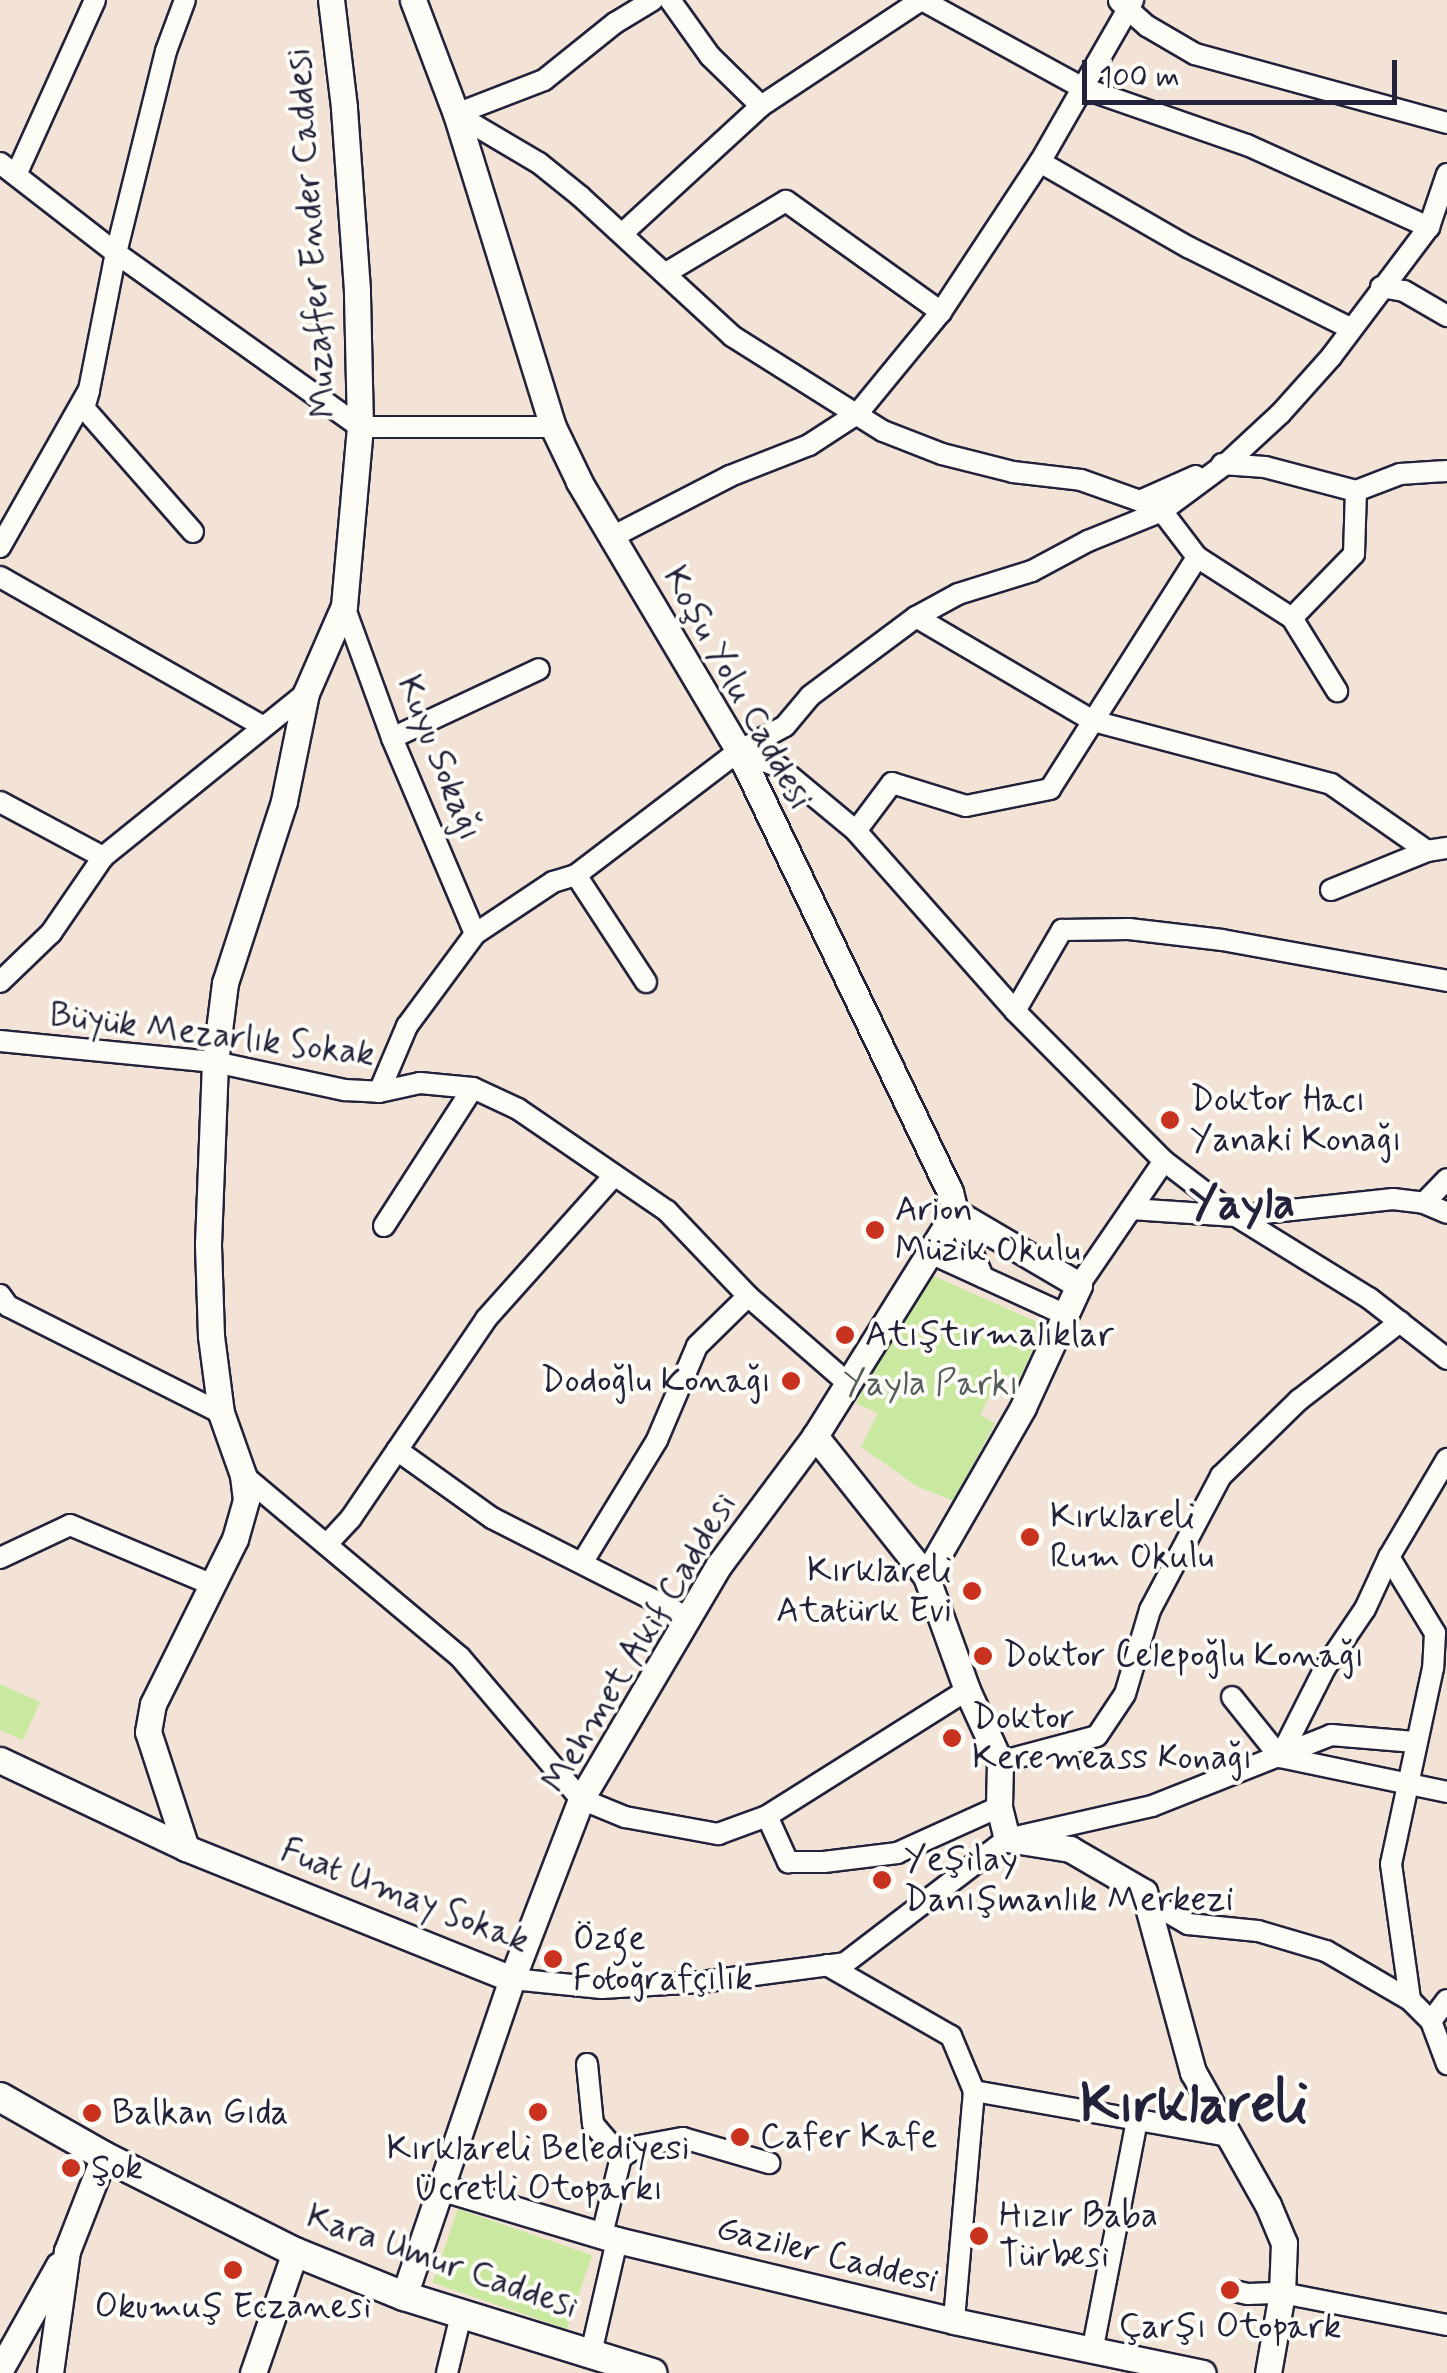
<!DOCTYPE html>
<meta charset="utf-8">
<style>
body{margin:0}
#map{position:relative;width:1447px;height:2373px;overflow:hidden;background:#f2e3d6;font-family:Mynerve,sans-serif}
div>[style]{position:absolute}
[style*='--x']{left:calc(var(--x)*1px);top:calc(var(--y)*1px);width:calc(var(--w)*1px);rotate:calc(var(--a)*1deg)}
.green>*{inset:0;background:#c9e9a1;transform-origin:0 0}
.roads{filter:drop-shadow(2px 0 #22223b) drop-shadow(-2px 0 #22223b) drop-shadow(0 2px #22223b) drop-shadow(0 -2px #22223b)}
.minor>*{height:20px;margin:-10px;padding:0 10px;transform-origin:10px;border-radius:10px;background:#fdfcf7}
.tertiary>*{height:25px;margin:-12.5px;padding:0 12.5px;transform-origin:12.5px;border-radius:12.5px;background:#fdfcf7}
.secondary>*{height:28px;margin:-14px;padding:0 14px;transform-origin:14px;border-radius:14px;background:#fdfcf7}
.dots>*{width:28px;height:28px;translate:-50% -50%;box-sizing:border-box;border:5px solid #fdfcf7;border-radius:50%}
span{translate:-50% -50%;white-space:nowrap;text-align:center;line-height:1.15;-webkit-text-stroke:8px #fdfcf7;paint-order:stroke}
.street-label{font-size:35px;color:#22223b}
.poi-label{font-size:35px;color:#22223b}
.left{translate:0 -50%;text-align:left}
.right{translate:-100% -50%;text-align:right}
.park-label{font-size:35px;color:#545e5a}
.district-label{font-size:45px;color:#22223b;font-weight:700}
.town-label{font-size:55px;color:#22223b;font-weight:700}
.scale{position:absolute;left:1082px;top:60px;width:315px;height:45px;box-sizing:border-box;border:5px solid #22223b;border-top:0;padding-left:12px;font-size:30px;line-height:35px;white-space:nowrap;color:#22223b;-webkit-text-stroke:8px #fdfcf7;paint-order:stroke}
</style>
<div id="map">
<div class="green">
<div style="clip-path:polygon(927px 1273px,1044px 1325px,1018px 1382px,1000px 1375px,980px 1415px,995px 1423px,954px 1501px,918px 1487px,861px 1447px,878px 1413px,856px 1403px)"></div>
<div style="clip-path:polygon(0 1684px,40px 1702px,23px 1740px,0 1730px)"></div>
<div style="left:458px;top:2209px;width:142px;height:78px;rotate:19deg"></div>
</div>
<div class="roads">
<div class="minor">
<div style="--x:670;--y:0;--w:69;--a:54.5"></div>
<div style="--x:710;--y:56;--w:71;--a:44.4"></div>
<div style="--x:922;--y:0;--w:183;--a:28.7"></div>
<div style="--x:1083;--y:88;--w:174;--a:19.2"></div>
<div style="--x:1247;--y:145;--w:200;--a:24.3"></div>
<div style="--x:1119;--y:1;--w:38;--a:42"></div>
<div style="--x:1147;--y:26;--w:56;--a:30.3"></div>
<div style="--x:1195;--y:54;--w:261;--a:15.3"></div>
<div style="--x:456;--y:114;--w:96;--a:30.6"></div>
<div style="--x:539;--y:163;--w:53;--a:38.8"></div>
<div style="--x:580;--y:196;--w:207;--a:42.6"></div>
<div style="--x:732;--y:336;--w:178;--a:32.2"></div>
<div style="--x:883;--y:431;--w:63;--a:21.3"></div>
<div style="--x:942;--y:454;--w:73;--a:14.2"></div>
<div style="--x:1013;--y:472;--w:68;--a:6.7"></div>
<div style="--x:1081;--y:480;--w:63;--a:19.6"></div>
<div style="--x:1140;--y:501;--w:61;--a:-24.1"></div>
<div style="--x:456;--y:114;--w:94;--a:-21.1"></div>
<div style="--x:544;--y:80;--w:91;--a:-38.8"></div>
<div style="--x:615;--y:23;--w:44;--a:-31.2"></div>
<div style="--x:1040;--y:162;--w:171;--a:29.9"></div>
<div style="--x:1188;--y:247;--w:181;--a:26.6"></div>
<div style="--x:0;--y:163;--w:147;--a:37.8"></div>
<div style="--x:116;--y:253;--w:300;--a:35.5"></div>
<div style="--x:360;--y:427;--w:193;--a:0"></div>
<div style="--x:16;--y:175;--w:192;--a:-65.7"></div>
<div style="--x:624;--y:232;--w:186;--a:-42.6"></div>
<div style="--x:761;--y:106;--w:192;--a:-33.5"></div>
<div style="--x:666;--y:273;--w:140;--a:-31"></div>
<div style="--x:786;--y:201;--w:191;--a:35.6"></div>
<div style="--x:1381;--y:287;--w:23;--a:10"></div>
<div style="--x:1404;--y:291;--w:50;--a:30.2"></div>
<div style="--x:89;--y:391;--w:18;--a:106"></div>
<div style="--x:84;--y:408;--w:165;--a:48.7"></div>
<div style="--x:1222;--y:464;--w:43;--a:4"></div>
<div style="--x:1265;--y:467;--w:94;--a:14.8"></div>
<div style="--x:1356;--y:491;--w:47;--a:-21.1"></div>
<div style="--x:1400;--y:474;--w:47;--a:-3.7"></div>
<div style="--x:612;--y:537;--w:133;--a:-27.3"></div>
<div style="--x:730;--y:476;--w:85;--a:-21.4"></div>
<div style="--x:809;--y:445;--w:59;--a:-33.1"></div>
<div style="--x:858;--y:413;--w:131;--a:-50.6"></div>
<div style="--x:941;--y:312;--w:180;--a:-56.6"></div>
<div style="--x:1040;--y:162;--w:187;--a:-60.1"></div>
<div style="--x:0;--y:547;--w:180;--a:-60.5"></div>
<div style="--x:89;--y:390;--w:140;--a:-78.9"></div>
<div style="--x:116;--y:253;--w:208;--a:-76.1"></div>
<div style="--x:166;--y:51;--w:54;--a:-69.6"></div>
<div style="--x:1197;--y:557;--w:113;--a:32.7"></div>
<div style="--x:1292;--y:618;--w:86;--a:58.3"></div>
<div style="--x:0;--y:577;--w:301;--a:29.6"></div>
<div style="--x:344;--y:606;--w:140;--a:70"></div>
<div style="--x:392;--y:738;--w:213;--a:67"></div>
<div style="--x:916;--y:617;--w:205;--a:30.4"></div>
<div style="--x:1093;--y:721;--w:246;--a:14.8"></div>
<div style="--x:1331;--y:784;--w:117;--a:34.9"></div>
<div style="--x:1292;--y:618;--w:89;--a:-45.9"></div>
<div style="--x:1354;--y:554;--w:63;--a:-88.2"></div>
<div style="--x:392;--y:738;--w:162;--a:-25.1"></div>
<div style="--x:739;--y:751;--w:43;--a:21.8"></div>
<div style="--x:779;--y:767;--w:100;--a:39.7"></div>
<div style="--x:856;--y:831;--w:240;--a:48.5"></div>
<div style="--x:1015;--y:1011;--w:211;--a:45.2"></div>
<div style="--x:1164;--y:1161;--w:91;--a:37.4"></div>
<div style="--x:1236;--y:1216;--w:156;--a:31.7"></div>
<div style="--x:1369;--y:1298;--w:99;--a:38"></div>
<div style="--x:0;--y:802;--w:117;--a:28.1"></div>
<div style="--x:856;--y:831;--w:60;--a:-53.1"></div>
<div style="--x:892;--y:783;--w:77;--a:17.3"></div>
<div style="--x:966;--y:806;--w:86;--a:-11.4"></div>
<div style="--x:1050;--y:789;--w:275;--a:-57.6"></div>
<div style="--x:1197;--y:557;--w:58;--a:-127.3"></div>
<div style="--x:576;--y:875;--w:128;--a:56.8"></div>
<div style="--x:1331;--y:890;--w:104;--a:-22.1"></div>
<div style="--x:1427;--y:851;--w:20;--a:-9"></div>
<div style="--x:0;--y:982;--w:71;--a:-43.9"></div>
<div style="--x:51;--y:933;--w:92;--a:-55.6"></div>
<div style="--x:103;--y:857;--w:261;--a:-38.9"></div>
<div style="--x:1015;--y:1011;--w:94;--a:-59.9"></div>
<div style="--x:1062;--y:930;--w:67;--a:-0.9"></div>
<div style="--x:1129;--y:929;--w:94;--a:6.7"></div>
<div style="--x:1222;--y:940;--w:229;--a:10.3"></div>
<div style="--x:0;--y:1041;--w:216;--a:5.6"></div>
<div style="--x:215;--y:1062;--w:133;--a:12.2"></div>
<div style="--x:345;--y:1090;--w:34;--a:3"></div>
<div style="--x:379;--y:1092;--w:42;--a:-12.4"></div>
<div style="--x:420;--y:1083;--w:53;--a:5.4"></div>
<div style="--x:473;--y:1088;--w:50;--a:25"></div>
<div style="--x:518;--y:1109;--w:181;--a:34.4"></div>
<div style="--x:667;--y:1211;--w:117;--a:46.4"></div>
<div style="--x:748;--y:1296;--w:134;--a:41.1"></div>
<div style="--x:379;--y:1092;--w:72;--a:-67"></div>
<div style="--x:407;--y:1026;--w:114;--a:-53.5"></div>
<div style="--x:475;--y:934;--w:94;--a:-33.7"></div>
<div style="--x:553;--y:882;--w:24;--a:-17"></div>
<div style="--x:576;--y:875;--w:205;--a:-37.3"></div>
<div style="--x:739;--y:751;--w:52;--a:-28.5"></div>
<div style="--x:785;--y:726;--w:39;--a:-50"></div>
<div style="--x:810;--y:696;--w:132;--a:-36.7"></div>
<div style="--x:916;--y:617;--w:48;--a:-28.7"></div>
<div style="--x:958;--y:594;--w:77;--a:-17.3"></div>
<div style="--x:1032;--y:571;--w:64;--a:-28.2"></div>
<div style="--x:1088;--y:541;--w:80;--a:-22.1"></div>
<div style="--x:1162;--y:511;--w:82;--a:-36.6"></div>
<div style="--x:1228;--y:462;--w:72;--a:-42.8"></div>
<div style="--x:1281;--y:413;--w:75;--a:-48.2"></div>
<div style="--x:1331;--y:357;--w:163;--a:-53"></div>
<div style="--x:1429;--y:227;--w:56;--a:-71.2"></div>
<div style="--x:1424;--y:1203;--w:33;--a:-46"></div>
<div style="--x:1131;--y:1209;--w:105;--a:3.8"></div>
<div style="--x:1236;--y:1216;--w:158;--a:-6.2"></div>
<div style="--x:1393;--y:1199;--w:31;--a:7"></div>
<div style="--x:1424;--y:1203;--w:25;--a:23"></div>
<div style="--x:955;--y:1212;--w:71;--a:66.7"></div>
<div style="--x:384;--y:1226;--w:164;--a:-57.2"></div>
<div style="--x:930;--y:1253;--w:149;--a:24.5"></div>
<div style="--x:1079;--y:1285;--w:150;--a:-55.6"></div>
<div style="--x:0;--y:1295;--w:14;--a:54"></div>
<div style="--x:8;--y:1306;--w:238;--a:26.7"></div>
<div style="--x:397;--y:1450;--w:117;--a:35.6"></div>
<div style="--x:492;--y:1518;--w:219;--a:26.9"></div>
<div style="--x:243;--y:1475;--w:283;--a:40"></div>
<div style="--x:460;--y:1657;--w:187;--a:49.6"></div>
<div style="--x:581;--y:1799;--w:48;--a:22.2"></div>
<div style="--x:625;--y:1817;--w:95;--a:10.4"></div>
<div style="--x:718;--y:1834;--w:52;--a:-20.2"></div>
<div style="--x:767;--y:1816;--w:236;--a:-32.2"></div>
<div style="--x:327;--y:1544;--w:35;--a:-47"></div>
<div style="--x:351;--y:1518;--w:240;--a:-55.8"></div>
<div style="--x:486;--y:1319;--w:191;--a:-48.2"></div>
<div style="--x:1389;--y:1557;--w:89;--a:58.8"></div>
<div style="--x:1435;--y:1633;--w:35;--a:93"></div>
<div style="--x:1433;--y:1668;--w:200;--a:102.1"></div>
<div style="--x:1391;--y:1864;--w:137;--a:82"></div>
<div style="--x:0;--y:1558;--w:77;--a:-25.2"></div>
<div style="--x:70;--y:1525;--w:155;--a:22.8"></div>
<div style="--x:582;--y:1563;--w:144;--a:-58.6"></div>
<div style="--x:657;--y:1440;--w:102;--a:-66.9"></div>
<div style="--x:697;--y:1346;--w:71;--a:-44.4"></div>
<div style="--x:1232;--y:1697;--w:77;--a:51.3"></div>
<div style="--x:1280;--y:1757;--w:171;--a:11.8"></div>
<div style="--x:1280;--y:1757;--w:100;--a:-63.2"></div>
<div style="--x:1325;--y:1668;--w:71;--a:-55.9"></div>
<div style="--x:1365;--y:1609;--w:57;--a:-65.2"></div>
<div style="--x:1389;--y:1557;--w:114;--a:-59.4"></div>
<div style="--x:1000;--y:1762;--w:100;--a:-15"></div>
<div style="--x:1097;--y:1736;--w:50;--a:-56.3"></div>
<div style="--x:1125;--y:1694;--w:88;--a:-73.4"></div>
<div style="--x:1150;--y:1610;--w:152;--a:-62.1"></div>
<div style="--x:1221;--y:1476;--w:109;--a:-44.3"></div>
<div style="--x:1299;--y:1400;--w:128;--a:-37.7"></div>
<div style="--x:767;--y:1816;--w:51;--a:65.5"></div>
<div style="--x:788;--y:1862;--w:36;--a:0"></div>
<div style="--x:824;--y:1862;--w:74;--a:-7"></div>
<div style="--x:897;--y:1853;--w:112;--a:-24.3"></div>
<div style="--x:1145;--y:1899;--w:50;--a:30.2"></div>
<div style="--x:1188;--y:1924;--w:70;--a:5.7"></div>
<div style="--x:1258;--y:1931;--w:71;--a:16.4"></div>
<div style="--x:1326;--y:1951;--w:97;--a:30.3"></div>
<div style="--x:1410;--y:2000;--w:30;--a:45"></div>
<div style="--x:1431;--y:2021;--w:46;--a:69.6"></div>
<div style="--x:827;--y:1965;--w:143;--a:29.8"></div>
<div style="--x:951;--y:2036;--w:60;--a:67.3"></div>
<div style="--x:974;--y:2091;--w:231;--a:95"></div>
<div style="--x:512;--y:1979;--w:90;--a:5.7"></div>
<div style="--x:602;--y:1988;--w:99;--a:-3.5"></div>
<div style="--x:701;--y:1982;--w:145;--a:-7.5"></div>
<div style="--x:845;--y:1963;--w:204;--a:-37.4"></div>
<div style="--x:1007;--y:1839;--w:149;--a:-12.8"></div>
<div style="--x:1152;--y:1806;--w:193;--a:-21.6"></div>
<div style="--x:1331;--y:1735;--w:84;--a:4.8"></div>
<div style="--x:1431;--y:2021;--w:26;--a:-53"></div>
<div style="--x:587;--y:2064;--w:60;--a:84.3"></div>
<div style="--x:593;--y:2124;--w:43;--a:49.7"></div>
<div style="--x:621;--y:2157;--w:21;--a:-31"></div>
<div style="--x:639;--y:2146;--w:45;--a:-10.3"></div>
<div style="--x:683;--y:2138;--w:90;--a:16.2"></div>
<div style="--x:974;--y:2091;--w:258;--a:10"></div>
<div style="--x:602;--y:2235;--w:80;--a:-76.3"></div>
<div style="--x:1230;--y:2290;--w:18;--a:13"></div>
<div style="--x:1248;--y:2294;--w:34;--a:-2"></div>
<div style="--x:1282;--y:2293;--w:168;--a:11"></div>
<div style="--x:1092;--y:2352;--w:236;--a:-79"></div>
<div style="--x:591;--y:2353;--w:116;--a:-77"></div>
<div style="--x:447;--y:2373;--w:60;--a:-76.4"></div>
</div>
<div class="tertiary">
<div style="--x:815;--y:1436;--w:179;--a:51.6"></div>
<div style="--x:926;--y:1576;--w:121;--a:70.2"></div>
<div style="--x:967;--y:1690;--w:79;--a:65.4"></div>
<div style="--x:1000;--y:1762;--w:45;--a:91.3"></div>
<div style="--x:999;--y:1807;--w:33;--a:76"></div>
<div style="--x:1007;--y:1839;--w:64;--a:9"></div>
<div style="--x:1070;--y:1849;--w:86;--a:30.2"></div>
<div style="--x:1144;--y:1892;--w:187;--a:74.8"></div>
<div style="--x:1193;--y:2072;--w:153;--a:60.6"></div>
<div style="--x:1268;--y:2205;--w:41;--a:67.2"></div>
<div style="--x:1284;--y:2243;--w:50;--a:92.3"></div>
<div style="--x:1282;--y:2293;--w:81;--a:99.9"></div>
<div style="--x:926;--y:1576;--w:195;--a:-60.1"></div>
<div style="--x:1023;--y:1407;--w:134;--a:-65.3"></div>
<div style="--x:1079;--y:1285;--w:144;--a:-149.5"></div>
<div style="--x:0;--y:1760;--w:206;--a:25.3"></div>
<div style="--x:186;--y:1848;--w:351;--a:21.9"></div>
<div style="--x:186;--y:1848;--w:122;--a:-108.1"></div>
<div style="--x:148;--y:1732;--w:28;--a:-80"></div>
<div style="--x:153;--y:1704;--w:184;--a:-63.6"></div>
<div style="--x:235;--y:1539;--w:41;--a:-74.2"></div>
<div style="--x:246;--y:1500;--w:25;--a:-97"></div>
<div style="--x:243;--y:1475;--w:66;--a:-109.5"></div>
<div style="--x:221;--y:1413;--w:78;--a:-97.4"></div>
<div style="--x:211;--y:1336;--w:92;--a:-91.9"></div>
<div style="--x:208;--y:1244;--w:182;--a:-87.8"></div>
<div style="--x:215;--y:1062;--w:80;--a:-82.8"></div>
<div style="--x:225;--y:983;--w:191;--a:-72"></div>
<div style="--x:284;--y:801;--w:110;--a:-78.5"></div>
<div style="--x:306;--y:693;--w:95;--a:-66.4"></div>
<div style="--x:344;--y:606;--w:180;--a:-84.9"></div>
<div style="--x:360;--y:427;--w:137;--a:-91.3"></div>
<div style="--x:357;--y:290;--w:183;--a:-94.1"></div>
<div style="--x:344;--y:107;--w:108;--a:-96.9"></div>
<div style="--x:440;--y:2187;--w:185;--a:16.7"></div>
<div style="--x:617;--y:2240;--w:347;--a:13.5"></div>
<div style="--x:954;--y:2321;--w:254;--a:11.8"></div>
<div style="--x:404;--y:2296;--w:335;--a:-71.2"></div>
<div style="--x:512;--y:1979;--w:193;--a:-69"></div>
<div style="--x:581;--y:1799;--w:272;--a:-59.5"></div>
<div style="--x:719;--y:1565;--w:161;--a:-53.3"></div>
<div style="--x:815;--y:1436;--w:264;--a:-58"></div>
<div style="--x:955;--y:1212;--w:21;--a:-104"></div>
<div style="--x:950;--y:1192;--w:489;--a:-115.6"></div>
<div style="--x:739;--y:751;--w:314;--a:-120.7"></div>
<div style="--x:579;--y:481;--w:60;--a:-115.7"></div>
<div style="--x:553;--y:427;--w:328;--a:-107.2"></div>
<div style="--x:456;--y:114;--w:122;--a:-110.7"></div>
<div style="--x:0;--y:2370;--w:120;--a:-60.7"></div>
<div style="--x:50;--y:2373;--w:123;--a:-82.1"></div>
<div style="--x:67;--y:2251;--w:102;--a:-68.7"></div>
<div style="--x:253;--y:2373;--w:128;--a:-70.9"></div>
</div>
<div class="secondary">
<div style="--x:0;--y:2097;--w:120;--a:29.6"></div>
<div style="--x:104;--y:2156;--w:214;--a:26.7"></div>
<div style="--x:295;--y:2252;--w:118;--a:22"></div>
<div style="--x:404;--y:2296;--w:260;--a:17.2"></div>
</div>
</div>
<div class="dots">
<div style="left:1170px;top:1120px;background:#c8321e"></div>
<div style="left:875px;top:1230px;background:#c8321e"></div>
<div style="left:845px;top:1335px;background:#c8321e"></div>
<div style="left:791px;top:1381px;background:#c8321e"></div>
<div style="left:1030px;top:1537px;background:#c8321e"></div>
<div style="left:972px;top:1591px;background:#c8321e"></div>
<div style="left:983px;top:1656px;background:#c8321e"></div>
<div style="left:952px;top:1738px;background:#c8321e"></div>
<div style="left:882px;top:1880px;background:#c8321e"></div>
<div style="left:553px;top:1959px;background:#c8321e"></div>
<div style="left:538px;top:2112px;background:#c8321e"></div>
<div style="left:92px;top:2113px;background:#c8321e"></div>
<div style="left:740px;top:2137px;background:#c8321e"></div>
<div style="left:71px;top:2168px;background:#c8321e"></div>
<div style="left:979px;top:2236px;background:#c8321e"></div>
<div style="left:233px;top:2270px;background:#c8321e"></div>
<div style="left:1230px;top:2290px;background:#c8321e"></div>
</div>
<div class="street-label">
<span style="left:312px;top:233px;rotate:-94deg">Muzaffer Ender Caddesi</span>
<span style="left:737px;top:688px;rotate:61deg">Koşu Yolu Caddesi</span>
<span style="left:439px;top:758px;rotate:68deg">Kuyu Sokağı</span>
<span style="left:212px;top:1035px;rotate:7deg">Büyük Mezarlık Sokak</span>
<span style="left:640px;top:1643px;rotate:-59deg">Mehmet Akif Caddesi</span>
<span style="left:405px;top:1896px;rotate:21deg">Fuat Umay Sokak</span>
<span style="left:827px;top:2255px;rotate:14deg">Gaziler Caddesi</span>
<span style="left:442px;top:2262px;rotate:19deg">Kara Umur Caddesi</span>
</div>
<div class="poi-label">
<span class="left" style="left:1190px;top:1120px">Doktor Hacı<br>Yanaki Konağı</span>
<span class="left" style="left:895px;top:1230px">Arion<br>Müzik Okulu</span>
<span class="left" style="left:865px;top:1335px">Atıştırmalıklar</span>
<span class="right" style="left:771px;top:1381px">Dodoğlu Konağı</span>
<span class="left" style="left:1050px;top:1537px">Kırklareli<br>Rum Okulu</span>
<span class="right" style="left:952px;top:1591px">Kırklareli<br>Atatürk Evi</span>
<span class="left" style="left:1003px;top:1656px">Doktor Celepoğlu Konağı</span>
<span class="left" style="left:972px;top:1738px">Doktor<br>Keremeass Konağı</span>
<span class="left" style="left:904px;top:1880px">Yeşilay<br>Danışmanlık Merkezi</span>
<span class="left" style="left:573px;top:1959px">Özge<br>Fotoğrafçılık</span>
<span class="left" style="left:112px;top:2113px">Balkan Gıda</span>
<span class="left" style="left:760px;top:2137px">Cafer Kafe</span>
<span style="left:538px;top:2169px">Kırklareli Belediyesi<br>Ücretli Otoparkı</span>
<span class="left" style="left:91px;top:2168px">Şok</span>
<span class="left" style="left:999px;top:2236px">Hızır Baba<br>Türbesi</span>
<span style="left:233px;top:2307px">Okumuş Eczanesi</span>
<span style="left:1230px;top:2327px">Çarşı Otopark</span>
</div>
<div class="park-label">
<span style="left:931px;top:1384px">Yayla Parkı</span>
</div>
<div class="district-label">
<span style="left:1242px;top:1205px">Yayla</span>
</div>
<div class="town-label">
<span style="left:1194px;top:2107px">Kırklareli</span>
</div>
<div class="scale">100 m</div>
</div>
